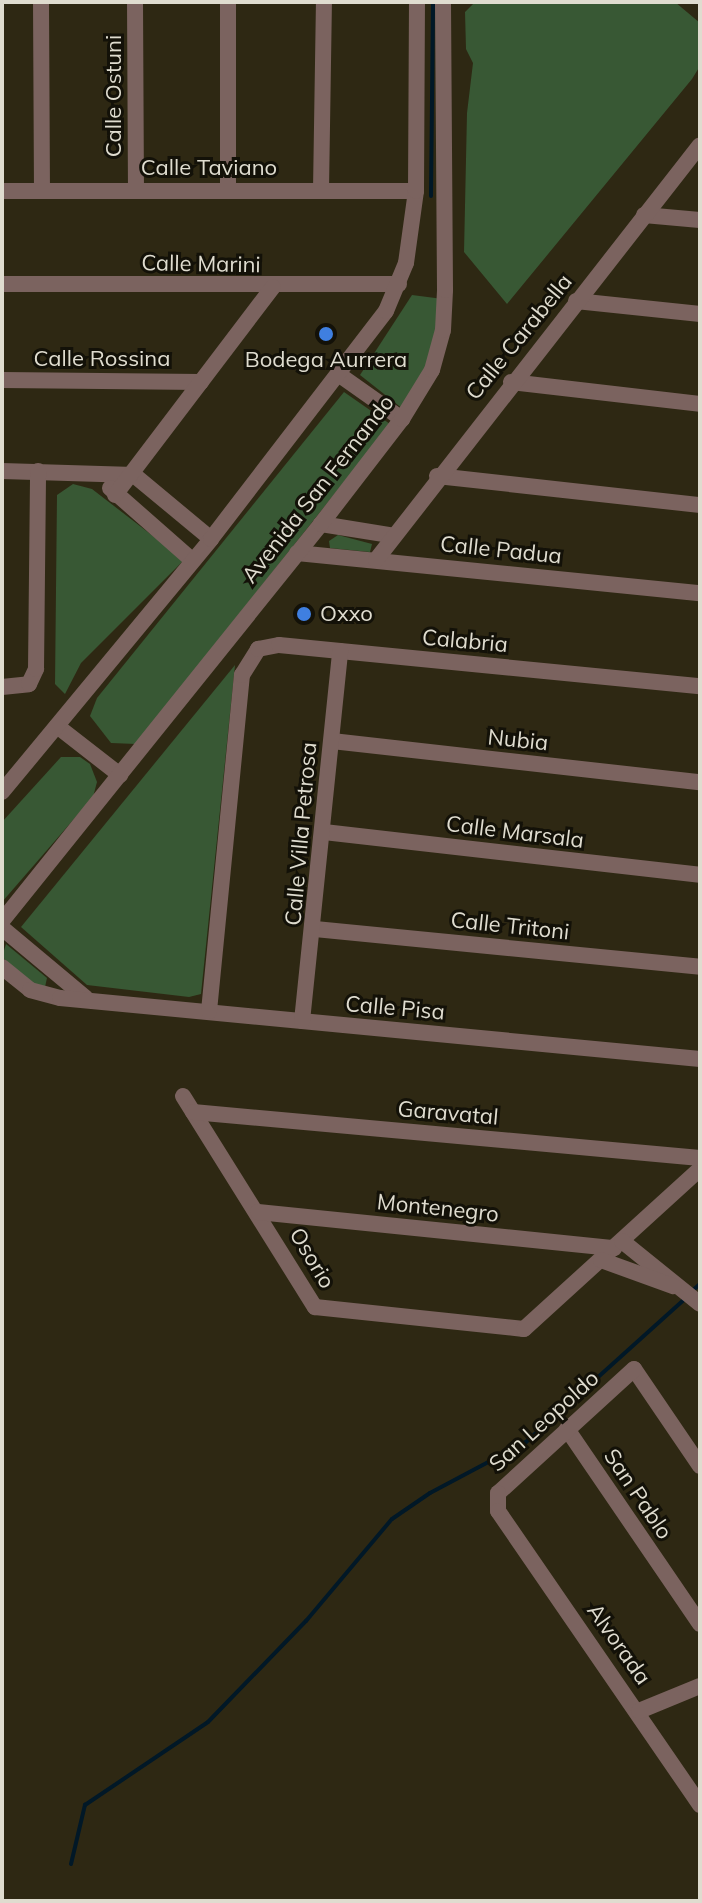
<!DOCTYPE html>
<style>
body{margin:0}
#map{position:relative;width:702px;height:1903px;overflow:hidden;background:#2e2813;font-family:Mulish,sans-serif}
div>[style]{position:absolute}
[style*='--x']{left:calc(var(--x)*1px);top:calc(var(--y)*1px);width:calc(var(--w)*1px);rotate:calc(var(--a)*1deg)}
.green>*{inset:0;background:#385834}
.stream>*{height:4px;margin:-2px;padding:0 2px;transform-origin:2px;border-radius:2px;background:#011827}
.minor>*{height:16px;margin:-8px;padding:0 8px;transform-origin:8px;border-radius:8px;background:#7b635f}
.tertiary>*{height:16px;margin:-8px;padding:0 8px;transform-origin:8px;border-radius:8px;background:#7b635f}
.dots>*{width:22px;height:22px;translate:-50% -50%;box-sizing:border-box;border:4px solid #131108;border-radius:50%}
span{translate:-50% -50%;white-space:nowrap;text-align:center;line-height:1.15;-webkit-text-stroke:6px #131108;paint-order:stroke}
.street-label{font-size:22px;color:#dfdccf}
.poi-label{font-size:22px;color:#dfdccf}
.left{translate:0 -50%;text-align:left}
.frame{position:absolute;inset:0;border:4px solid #dfdccf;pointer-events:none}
</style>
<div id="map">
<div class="green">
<div style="clip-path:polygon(475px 2px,675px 2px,700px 23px,700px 66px,692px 79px,507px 304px,464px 252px,467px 113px,473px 63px,466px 49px,465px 12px)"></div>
<div style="clip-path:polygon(412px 295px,443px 299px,439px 341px,403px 409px,360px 375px)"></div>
<div style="clip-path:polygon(344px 392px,390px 424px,136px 744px,111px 743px,90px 716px,97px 698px)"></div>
<div style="clip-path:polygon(73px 484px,92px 489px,184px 560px,81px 663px,65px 694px,55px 684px,57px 495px)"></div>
<div style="clip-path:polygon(338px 535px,372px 544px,370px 552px,330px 548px,329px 541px)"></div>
<div style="clip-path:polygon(235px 665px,201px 994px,189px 997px,87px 985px,21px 927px)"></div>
<div style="clip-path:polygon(61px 757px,80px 757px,90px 764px,97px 782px,93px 797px,2px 902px,2px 822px)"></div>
<div style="clip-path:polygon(6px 944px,47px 978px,45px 987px,29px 982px,2px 957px)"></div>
</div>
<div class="stream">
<div style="--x:431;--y:196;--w:194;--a:-89.4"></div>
<div style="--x:691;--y:1292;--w:12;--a:-42"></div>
<div style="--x:71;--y:1864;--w:61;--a:-76.7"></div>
<div style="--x:85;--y:1805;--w:148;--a:-34"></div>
<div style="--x:208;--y:1722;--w:141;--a:-45.9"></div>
<div style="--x:306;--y:1621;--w:133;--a:-49.9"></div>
<div style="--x:392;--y:1519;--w:46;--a:-34.4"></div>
<div style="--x:430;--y:1493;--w:109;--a:-28"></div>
<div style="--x:526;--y:1442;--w:214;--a:-42"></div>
</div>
<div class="minor">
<div style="--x:41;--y:2;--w:189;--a:89.7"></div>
<div style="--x:135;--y:2;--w:189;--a:89.7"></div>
<div style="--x:228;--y:2;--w:189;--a:90"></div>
<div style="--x:321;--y:190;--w:188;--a:-89.1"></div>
<div style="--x:2;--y:191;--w:414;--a:0"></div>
<div style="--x:644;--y:215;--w:56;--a:5.1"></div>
<div style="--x:2;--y:284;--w:397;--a:0"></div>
<div style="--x:576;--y:301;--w:125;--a:6"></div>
<div style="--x:2;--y:380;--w:199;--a:0.6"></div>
<div style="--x:511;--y:382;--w:190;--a:6.6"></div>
<div style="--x:2;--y:471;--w:132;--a:1.7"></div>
<div style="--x:134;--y:475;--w:100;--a:39.7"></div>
<div style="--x:437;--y:476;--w:265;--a:6.3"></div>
<div style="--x:110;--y:488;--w:109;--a:41.3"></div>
<div style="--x:115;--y:495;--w:261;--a:-52.8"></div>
<div style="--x:321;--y:524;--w:70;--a:9.1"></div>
<div style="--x:297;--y:553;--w:405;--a:5.7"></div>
<div style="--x:376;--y:560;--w:526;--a:-52.02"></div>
<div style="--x:2;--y:687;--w:27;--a:-6"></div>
<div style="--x:29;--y:684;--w:17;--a:-65"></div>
<div style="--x:36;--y:669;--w:198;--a:-89.4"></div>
<div style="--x:332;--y:741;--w:370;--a:6.4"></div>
<div style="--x:324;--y:832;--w:378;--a:6.5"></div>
<div style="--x:2;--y:928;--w:109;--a:39.8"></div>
<div style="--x:315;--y:929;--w:387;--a:5.6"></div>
<div style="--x:2;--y:967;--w:36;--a:39"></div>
<div style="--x:30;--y:990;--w:31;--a:15"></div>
<div style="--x:60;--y:998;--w:643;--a:5.44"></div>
<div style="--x:209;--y:1011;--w:338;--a:-84.4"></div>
<div style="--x:242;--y:675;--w:31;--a:-58"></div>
<div style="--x:258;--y:649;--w:21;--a:-11"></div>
<div style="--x:279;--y:645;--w:423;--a:5.6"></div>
<div style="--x:302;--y:1021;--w:372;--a:-84.1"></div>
<div style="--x:183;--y:1096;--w:249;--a:58"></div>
<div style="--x:315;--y:1307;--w:210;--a:6"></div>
<div style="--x:524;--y:1329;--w:238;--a:-42.3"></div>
<div style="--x:193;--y:1112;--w:509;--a:5.18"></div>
<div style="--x:258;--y:1212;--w:358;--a:5.8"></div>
<div style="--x:622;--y:1241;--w:100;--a:38.9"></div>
<div style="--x:601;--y:1260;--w:77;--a:19.9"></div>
<div style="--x:567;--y:1429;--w:236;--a:55.7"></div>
<div style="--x:700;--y:1466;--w:117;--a:-124.2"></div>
<div style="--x:634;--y:1369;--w:184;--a:137.6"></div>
<div style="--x:498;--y:1493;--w:18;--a:90"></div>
<div style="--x:498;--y:1511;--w:357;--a:55.5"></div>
<div style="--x:639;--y:1711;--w:66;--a:-22.3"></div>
</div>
<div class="tertiary">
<div style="--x:341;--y:376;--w:75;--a:35.2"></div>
<div style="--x:57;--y:726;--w:80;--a:37.9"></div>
<div style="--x:2;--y:792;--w:328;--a:-50.4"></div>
<div style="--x:211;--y:539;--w:287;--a:-52.5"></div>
<div style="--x:386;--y:311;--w:52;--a:-67.4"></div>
<div style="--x:406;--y:263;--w:73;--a:-82.1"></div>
<div style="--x:416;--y:191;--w:189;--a:-89.7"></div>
<div style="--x:2;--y:921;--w:509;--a:-51.22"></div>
<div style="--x:321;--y:524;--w:133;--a:-52.4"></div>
<div style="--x:402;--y:419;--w:57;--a:-58.5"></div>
<div style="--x:432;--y:370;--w:41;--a:-74.6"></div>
<div style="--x:443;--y:330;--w:40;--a:-87.1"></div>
<div style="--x:445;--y:290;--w:288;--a:-90.4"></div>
</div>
<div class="dots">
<div style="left:326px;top:334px;background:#3f7fe0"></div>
<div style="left:304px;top:614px;background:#3f7fe0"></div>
</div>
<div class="street-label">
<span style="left:114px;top:96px;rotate:-90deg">Calle Ostuni</span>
<span style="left:209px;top:168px">Calle Taviano</span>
<span style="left:201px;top:264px;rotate:1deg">Calle Marini</span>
<span style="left:519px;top:337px;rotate:-51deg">Calle Carabella</span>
<span style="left:102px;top:359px">Calle Rossina</span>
<span style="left:318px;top:489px;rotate:-52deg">Avenida San Fernando</span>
<span style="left:501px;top:550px;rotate:6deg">Calle Padua</span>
<span style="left:465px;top:641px;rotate:5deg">Calabria</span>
<span style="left:518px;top:740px;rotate:6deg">Nubia</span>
<span style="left:515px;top:832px;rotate:7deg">Calle Marsala</span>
<span style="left:301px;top:834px;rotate:-85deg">Calle Villa Petrosa</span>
<span style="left:510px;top:926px;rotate:6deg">Calle Tritoni</span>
<span style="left:395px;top:1008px;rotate:5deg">Calle Pisa</span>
<span style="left:448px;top:1113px;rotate:5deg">Garavatal</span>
<span style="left:438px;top:1208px;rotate:6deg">Montenegro</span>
<span style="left:312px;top:1258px;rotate:59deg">Osorio</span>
<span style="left:544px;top:1421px;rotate:-42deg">San Leopoldo</span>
<span style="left:638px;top:1494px;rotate:56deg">San Pablo</span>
<span style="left:619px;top:1644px;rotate:55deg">Alvorada</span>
</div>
<div class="poi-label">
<span style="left:326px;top:360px">Bodega Aurrera</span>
<span class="left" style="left:320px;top:614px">Oxxo</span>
</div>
<div class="frame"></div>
</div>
